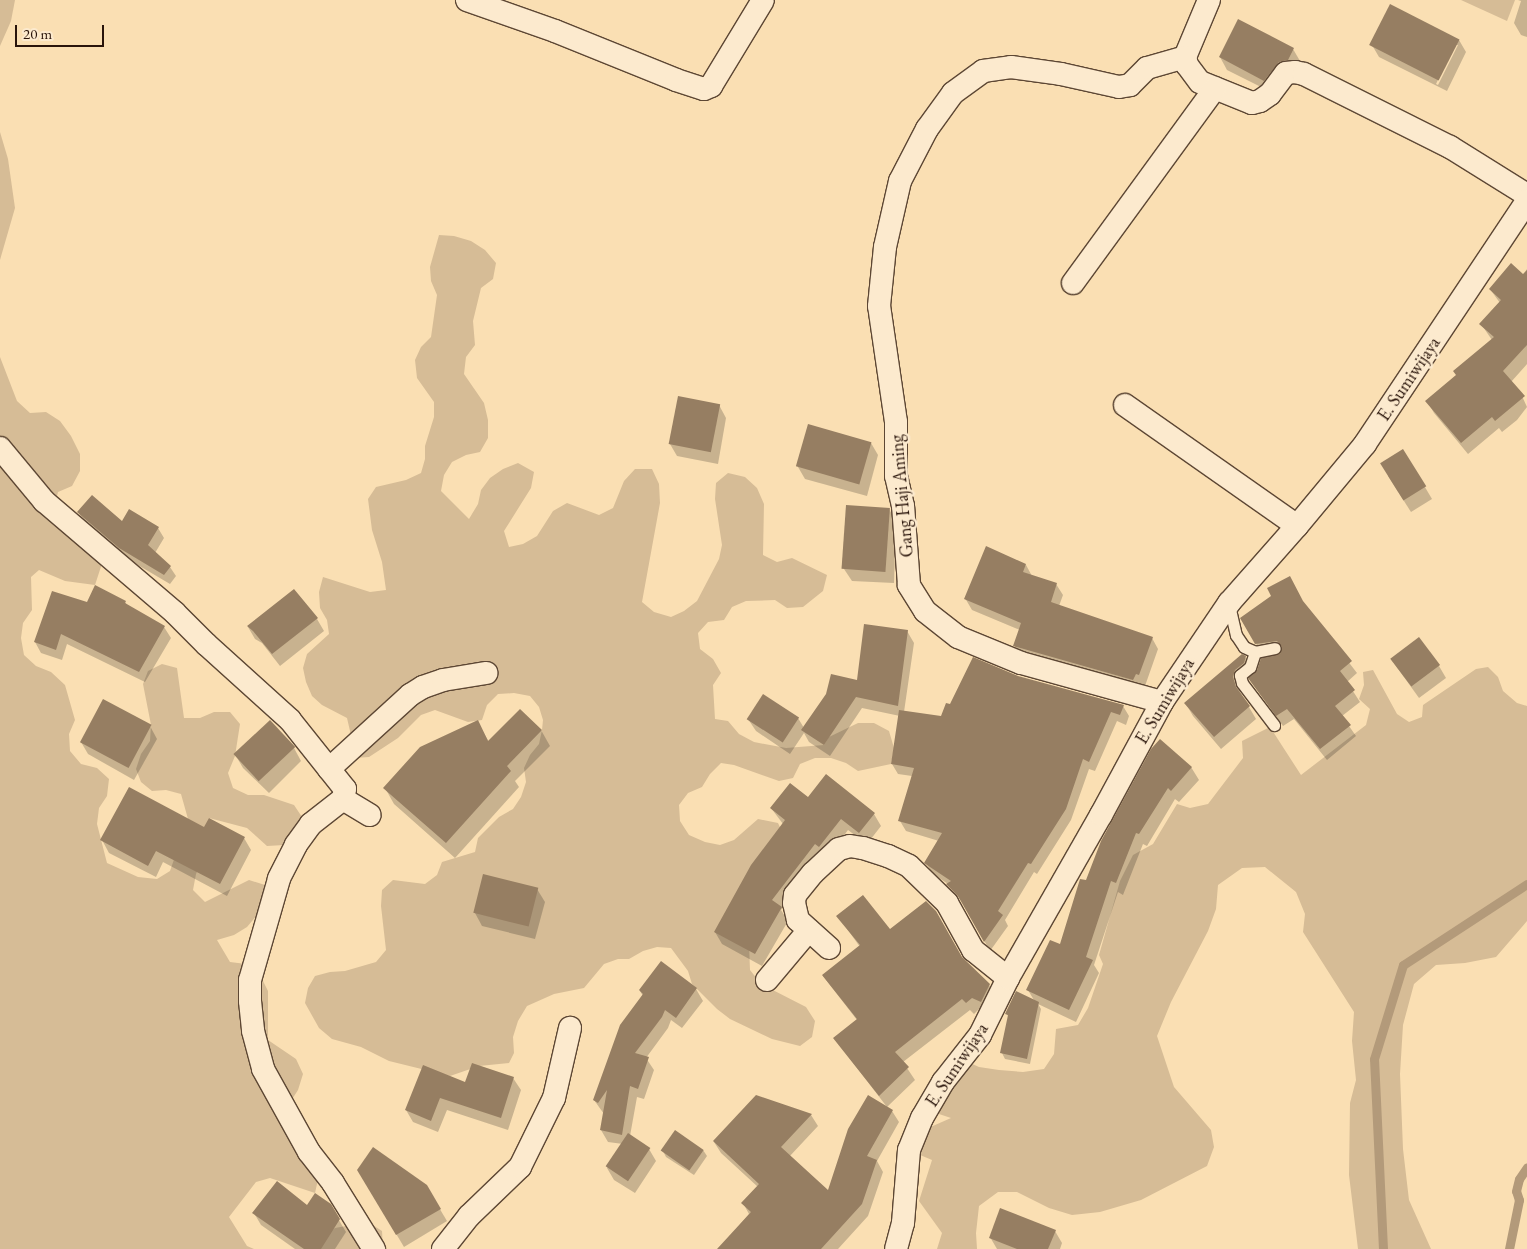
<!DOCTYPE html>
<style>
body{margin:0}
#map{position:relative;width:1527px;height:1249px;overflow:hidden;background:#fadfb3;font-family:"EB Garamond",serif}
div>[style]{position:absolute}
[style*='--x']{left:calc(var(--x)*1px);top:calc(var(--y)*1px);width:calc(var(--w)*1px);rotate:calc(var(--a)*1deg)}
.green>*{inset:0;background:#d6bc96}
.shadow>*{inset:0;background:#0003}
.stream>*{height:9px;margin:-4.5px;padding:0 4.5px;transform-origin:4.5px;border-radius:4.5px;background:#b39a7a}
.building>*{inset:0;background:#967e62;transform-origin:0 0}
.roads{filter:drop-shadow(1px 0 #5d4734) drop-shadow(-1px 0 #5d4734) drop-shadow(0 1px #5d4734) drop-shadow(0 -1px #5d4734)}
.service>*{height:11px;margin:-5.5px;padding:0 5.5px;transform-origin:5.5px;border-radius:5.5px;background:#fceace}
.minor>*{height:22px;margin:-11px;padding:0 11px;transform-origin:11px;border-radius:11px;background:#fceace}
span{translate:-50% -50%;white-space:nowrap;text-align:center;line-height:1.15;-webkit-text-stroke:5px #fceace;paint-order:stroke}
.street-label{font-size:18px;color:#29140a}
.scale{position:absolute;left:15px;top:25px;width:89px;height:22px;box-sizing:border-box;border:2px solid #29140a;border-top:0;padding-left:6px;font-size:15px;line-height:18px;white-space:nowrap;color:#29140a;-webkit-text-stroke:4px #fceace;paint-order:stroke}
</style>
<div id="map">
<div class="green">
<div style="clip-path:polygon(0 0,15px 0,11px 21px,0 46px)"></div>
<div style="clip-path:polygon(1461px 0,1515px 0,1507px 21px)"></div>
<div style="clip-path:polygon(0 132px,8px 159px,15px 208px,0 260px)"></div>
<div style="clip-path:polygon(439px 235px,454px 236px,471px 241px,485px 250px,496px 263px,493px 279px,481px 288px,473px 321px,475px 345px,466px 357px,464px 374px,484px 403px,488px 420px,488px 438px,480px 452px,466px 455px,452px 462px,444px 475px,441px 491px,469px 519px,478px 504px,481px 490px,490px 478px,503px 469px,518px 463px,534px 472px,531px 488px,504px 531px,509px 547px,523px 544px,537px 536px,553px 511px,567px 503px,599px 515px,613px 508px,624px 481px,635px 469px,652px 469px,659px 484px,660px 503px,642px 602px,654px 612px,671px 617px,684px 611px,697px 601px,719px 559px,722px 545px,715px 499px,716px 483px,728px 473px,745px 477px,757px 488px,764px 504px,763px 555px,777px 562px,792px 558px,827px 575px,823px 591px,803px 607px,787px 608px,775px 600px,746px 601px,732px 607px,724px 620px,708px 622px,698px 633px,700px 649px,713px 659px,721px 673px,713px 685px,715px 719px,728px 721px,739px 734px,754px 742px,786px 748px,824px 745px,829px 737px,858px 723px,874px 723px,889px 731px,894px 748px,891px 764px,858px 771px,846px 763px,831px 758px,815px 758px,800px 764px,793px 778px,779px 781px,734px 765px,721px 763px,710px 774px,702px 787px,688px 793px,679px 805px,680px 821px,689px 835px,705px 842px,720px 845px,734px 840px,758px 819px,778px 823px,785px 838px,749px 944px,750px 970px,761px 984px,806px 1007px,815px 1021px,812px 1037px,800px 1046px,772px 1039px,730px 1019px,717px 1009px,692px 984px,688px 971px,671px 948px,657px 947px,643px 951px,629px 959px,618px 959px,604px 964px,584px 988px,554px 994px,527px 1006px,518px 1021px,513px 1037px,514px 1053px,509px 1063px,479px 1066px,450px 1076px,389px 1061px,361px 1047px,332px 1039px,319px 1028px,305px 1003px,308px 988px,315px 976px,330px 972px,345px 971px,376px 962px,386px 950px,381px 906px,382px 890px,393px 880px,425px 884px,437px 875px,442px 862px,475px 852px,478px 838px,499px 817px,513px 809px,521px 797px,526px 782px,524px 768px,530px 755px,539px 744px,542px 730px,543px 720px,539px 707px,530px 696px,514px 693px,498px 694px,487px 705px,482px 720px,468px 722px,435px 710px,421px 715px,398px 738px,369px 757px,355px 758px,349px 746px,350px 731px,347px 718px,322px 705px,312px 696px,306px 682px,303px 668px,307px 654px,329px 634px,327px 620px,320px 608px,319px 592px,323px 577px,370px 592px,386px 590px,382px 562px,372px 530px,368px 499px,376px 487px,406px 480px,421px 473px,425px 459px,425px 446px,434px 417px,434px 402px,417px 378px,415px 360px,421px 347px,431px 337px,437px 295px,431px 281px,430px 267px)"></div>
<div style="clip-path:polygon(0 357px,17px 401px,30px 413px,46px 412px,60px 421px,71px 436px,80px 454px,80px 471px,72px 486px,58px 492px,54px 508px,109px 542px,95px 585px,65px 581px,39px 570px,31px 577px,32px 610px,23px 623px,21px 638px,24px 655px,36px 666px,51px 672px,65px 685px,75px 720px,69px 734px,70px 751px,81px 764px,97px 768px,109px 779px,107px 796px,99px 808px,97px 824px,107px 863px,138px 877px,157px 879px,170px 871px,188px 819px,181px 794px,166px 790px,152px 791px,141px 782px,136px 769px,141px 754px,150px 741px,151px 725px,143px 684px,148px 671px,162px 664px,177px 668px,184px 718px,200px 718px,214px 712px,230px 712px,240px 724px,235px 756px,228px 773px,233px 788px,248px 795px,264px 795px,294px 805px,304px 820px,284px 845px,267px 846px,247px 828px,209px 818px,203px 859px,196px 874px,193px 890px,205px 902px,249px 880px,265px 885px,257px 915px,247px 927px,234px 935px,217px 940px,230px 962px,246px 964px,260px 975px,268px 991px,268px 1040px,296px 1059px,303px 1074px,298px 1090px,289px 1104px,319px 1175px,315px 1193px,270px 1178px,256px 1182px,229px 1217px,247px 1246px,254px 1249px,0 1249px)"></div>
<div style="clip-path:polygon(1488px 667px,1498px 677px,1503px 691px,1517px 703px,1527px 706px,1527px 921px,1496px 957px,1465px 963px,1436px 965px,1414px 984px,1403px 1025px,1400px 1074px,1403px 1149px,1409px 1200px,1431px 1249px,1358px 1249px,1349px 1175px,1350px 1103px,1356px 1080px,1352px 1041px,1354px 1012px,1303px 932px,1305px 914px,1296px 892px,1265px 867px,1242px 868px,1218px 885px,1216px 909px,1208px 931px,1171px 1002px,1157px 1036px,1174px 1087px,1211px 1130px,1214px 1147px,1207px 1166px,1141px 1200px,1100px 1212px,1072px 1215px,1049px 1208px,1017px 1192px,998px 1192px,979px 1206px,976px 1233px,977px 1249px,937px 1249px,942px 1233px,919px 1201px,932px 1160px,913px 1152px,926px 1129px,951px 1118px,930px 1111px,959px 1058px,979px 1067px,999px 1070px,1023px 1072px,1044px 1069px,1054px 1054px,1056px 1029px,1078px 1025px,1088px 1008px,1103px 964px,1099px 955px,1120px 881px,1133px 855px,1153px 844px,1177px 804px,1190px 808px,1208px 804px,1243px 758px,1242px 741px,1270px 727px,1301px 775px,1366px 725px,1370px 709px,1359px 699px,1364px 685px,1363px 672px,1373px 670px,1397px 714px,1409px 722px,1422px 717px,1423px 705px,1476px 669px)"></div>
<div style="clip-path:polygon(368px 1222px,382px 1231px,383px 1249px,308px 1249px,335px 1228px)"></div>
</div>
<div class="shadow">
<div style="clip-path:polygon(1518px 0,1527px 0,1527px 37px,1521px 35px,1514px 23px,1521px 1px)"></div>
<div style="clip-path:polygon(evenodd,1459px 40px,1466px 52px,1447px 91px,1379px 57px,1372px 45px,1459px 40px,1455px 45px,1458px 45px,1438px 85px,1436px 84px,1455px 45px)"></div>
<div style="clip-path:polygon(1293px 49px,1300px 61px,1295px 72px,1271px 92px,1227px 70px,1220px 57px)"></div>
<div style="clip-path:polygon(1527px 269px,1527px 364px,1511px 382px,1521px 394px,1527px 407px,1517px 420px,1502px 432px,1499px 428px,1468px 454px,1434px 413px,1427px 401px,1457px 376px,1492px 340px,1481px 324px,1500px 303px,1490px 289px,1523px 275px)"></div>
<div style="clip-path:polygon(719px 405px,726px 418px,718px 464px,677px 456px,670px 444px)"></div>
<div style="clip-path:polygon(871px 443px,878px 455px,867px 496px,805px 479px,798px 467px)"></div>
<div style="clip-path:polygon(1403px 450px,1432px 499px,1411px 512px,1388px 476px)"></div>
<div style="clip-path:polygon(889px 509px,896px 522px,894px 583px,852px 581px,844px 569px)"></div>
<div style="clip-path:polygon(78px 512px,122px 523px,158px 528px,164px 538px,155px 553px,170px 567px,176px 576px,170px 584px,126px 558px,84px 521px)"></div>
<div style="clip-path:polygon(1026px 565px,1032px 576px,1056px 584px,1063px 595px,1059px 606px,1152px 638px,1158px 649px,1145px 686px,1142px 685px,1139px 691px,1021px 657px,1015px 646px,1020px 630px,972px 610px,965px 598px)"></div>
<div style="clip-path:polygon(125px 602px,127px 605px,164px 627px,171px 638px,145px 682px,67px 644px,62px 660px,41px 653px,35px 642px,87px 604px)"></div>
<div style="clip-path:polygon(1304px 604px,1357px 673px,1347px 682px,1360px 702px,1342px 716px,1356px 736px,1327px 760px,1294px 719px,1283px 726px,1250px 680px,1282px 652px,1263px 655px,1241px 619px)"></div>
<div style="clip-path:polygon(317px 619px,324px 631px,280px 666px,262px 643px,255px 639px,248px 627px)"></div>
<div style="clip-path:polygon(907px 631px,914px 643px,904px 712px,942px 718px,950px 705px,1017px 677px,1123px 706px,1129px 716px,1126px 725px,1117px 721px,1095px 771px,1089px 769px,1071px 820px,1037px 874px,1034px 872px,1005px 920px,1008px 926px,990px 951px,965px 906px,948px 884px,932px 873px,926px 863px,939px 841px,906px 831px,900px 821px,912px 776px,898px 774px,892px 764px,900px 716px,862px 708px,830px 756px,809px 742px,804px 733px,790px 754px,756px 731px,748px 719px,798px 718px,804px 728px,858px 681px)"></div>
<div style="clip-path:polygon(1245px 657px,1252px 669px,1250px 675px,1240px 685px,1239px 690px,1256px 719px,1221px 749px,1193px 716px,1186px 704px)"></div>
<div style="clip-path:polygon(1391px 659px,1439px 666px,1446px 678px,1419px 698px)"></div>
<div style="clip-path:polygon(477px 721px,489px 742px,541px 730px,550px 746px,515px 781px,519px 787px,455px 858px,394px 804px,385px 788px)"></div>
<div style="clip-path:polygon(270px 722px,294px 748px,301px 761px,269px 793px,243px 768px,236px 756px)"></div>
<div style="clip-path:polygon(150px 726px,157px 739px,134px 780px,88px 754px,81px 742px)"></div>
<div style="clip-path:polygon(1191px 767px,1199px 780px,1179px 802px,1175px 799px,1147px 846px,1143px 844px,1123px 895px,1118px 892px,1094px 965px,1099px 973px,1076px 1022px,1038px 1004px,1041px 1009px,1030px 1064px,1005px 1059px,1002px 1053px,1009px 1018px,1007px 1014px,1035px 1002px,1028px 990px,1061px 946px,1103px 841px)"></div>
<div style="clip-path:polygon(808px 799px,874px 814px,881px 826px,867px 844px,848px 830px,827px 858px,823px 855px,781px 910px,788px 921px,762px 966px,722px 944px,715px 932px,783px 824px,771px 808px)"></div>
<div style="clip-path:polygon(204px 828px,244px 838px,251px 850px,227px 896px,163px 862px,156px 877px,109px 853px,102px 840px)"></div>
<div style="clip-path:polygon(537px 889px,545px 902px,535px 939px,482px 926px,475px 913px)"></div>
<div style="clip-path:polygon(838px 916px,890px 931px,961px 958px,989px 985px,996px 997px,988px 1013px,979px 1009px,974px 1014px,970px 1010px,903px 1062px,915px 1080px,887px 1107px,834px 1038px,857px 1020px,823px 976px,860px 947px)"></div>
<div style="clip-path:polygon(661px 963px,696px 989px,703px 1001px,682px 1028px,671px 1020px,668px 1028px,646px 1058px,654px 1070px,644px 1099px,637px 1097px,630px 1136px,649px 1149px,656px 1161px,635px 1193px,614px 1180px,607px 1168px,623px 1144px,608px 1142px,601px 1130px,604px 1114px,594px 1100px,643px 996px,640px 991px)"></div>
<div style="clip-path:polygon(513px 1078px,521px 1090px,508px 1130px,447px 1110px,438px 1132px,413px 1122px,406px 1110px,466px 1084px)"></div>
<div style="clip-path:polygon(756px 1096px,811px 1115px,818px 1126px,789px 1157px,828px 1192px,892px 1111px,899px 1122px,877px 1161px,883px 1172px,868px 1216px,838px 1249px,719px 1249px,749px 1214px,743px 1203px,758px 1187px,721px 1153px,714px 1142px)"></div>
<div style="clip-path:polygon(703px 1150px,707px 1156px,694px 1175px,666px 1157px,663px 1151px)"></div>
<div style="clip-path:polygon(358px 1170px,426px 1186px,447px 1221px,404px 1247px)"></div>
<div style="clip-path:polygon(330px 1205px,346px 1232px,335px 1249px,295px 1249px,261px 1225px,254px 1213px)"></div>
<div style="clip-path:polygon(1055px 1231px,1062px 1243px,1060px 1249px,997px 1249px,990px 1237px)"></div>
</div>
<div class="stream">
<div style="--x:1383;--y:1249;--w:190;--a:-92.7"></div>
<div style="--x:1374;--y:1059;--w:98;--a:-72.9"></div>
<div style="--x:1403;--y:965;--w:148;--a:-33.2"></div>
<div style="--x:1509;--y:1249;--w:50;--a:-78.5"></div>
<div style="--x:1519;--y:1200;--w:9;--a:-108"></div>
<div style="--x:1516;--y:1191;--w:12;--a:-76"></div>
<div style="--x:1519;--y:1179;--w:14;--a:-56"></div>
</div>
<div class="building">
<div style="left:1390px;top:4px;width:78px;height:46px;rotate:27deg"></div>
<div style="clip-path:polygon(1238px 19px,1294px 48px,1288px 60px,1279px 62px,1264px 81px,1219px 57px)"></div>
<div style="clip-path:polygon(1511px 263px,1523px 274px,1527px 270px,1527px 345px,1503px 371px,1525px 396px,1495px 421px,1492px 417px,1461px 443px,1425px 401px,1456px 375px,1453px 371px,1494px 337px,1479px 324px,1501px 300px,1489px 289px)"></div>
<div style="left:678px;top:396px;width:43px;height:49px;rotate:11deg"></div>
<div style="left:808px;top:424px;width:66px;height:44px;rotate:16deg"></div>
<div style="left:1403px;top:449px;width:44px;height:27px;rotate:58deg"></div>
<div style="clip-path:polygon(92px 495px,122px 521px,129px 509px,159px 527px,148px 545px,171px 566px,164px 575px,119px 548px,77px 512px)"></div>
<div style="left:846px;top:505px;width:44px;height:64px;rotate:4deg"></div>
<div style="clip-path:polygon(986px 546px,1026px 564px,1023px 572px,1057px 583px,1051px 602px,1153px 637px,1139px 675px,1136px 674px,1133px 680px,1013px 646px,1021px 623px,964px 599px)"></div>
<div style="clip-path:polygon(1290px 576px,1303px 601px,1352px 661px,1340px 671px,1355px 690px,1335px 706px,1351px 725px,1320px 749px,1287px 709px,1276px 716px,1248px 678px,1257px 670px,1261px 658px,1280px 654px,1282px 647px,1277px 641px,1255px 644px,1240px 618px,1271px 596px,1267px 588px)"></div>
<div style="clip-path:polygon(95px 585px,126px 601px,125px 603px,165px 626px,139px 672px,61px 634px,56px 650px,34px 642px,52px 591px,87px 602px)"></div>
<div style="clip-path:polygon(294px 589px,318px 618px,272px 654px,253px 631px,247px 626px)"></div>
<div style="clip-path:polygon(864px 624px,908px 630px,898px 706px,856px 697px,824px 745px,801px 730px,826px 694px,831px 674px,857px 680px)"></div>
<div style="left:1419px;top:637px;width:35px;height:36px;rotate:53deg"></div>
<div style="clip-path:polygon(1242px 654px,1246px 656px,1244px 663px,1235px 670px,1233px 677px,1236px 687px,1250px 706px,1214px 737px,1184px 703px)"></div>
<div style="clip-path:polygon(973px 657px,1018px 676px,1124px 705px,1120px 715px,1111px 712px,1089px 762px,1083px 759px,1066px 809px,1031px 864px,1028px 863px,998px 911px,1003px 915px,984px 942px,958px 896px,946px 884px,951px 881px,924px 863px,942px 833px,898px 821px,914px 768px,891px 764px,899px 710px,941px 716px,946px 703px,950px 704px)"></div>
<div style="left:763px;top:694px;width:43px;height:30px;rotate:33deg"></div>
<div style="left:103px;top:699px;width:55px;height:49px;rotate:28deg"></div>
<div style="clip-path:polygon(520px 709px,542px 730px,507px 766px,511px 771px,446px 843px,383px 788px,420px 747px,478px 720px,488px 741px)"></div>
<div style="left:270px;top:720px;width:37px;height:50px;rotate:47deg"></div>
<div style="clip-path:polygon(1160px 739px,1192px 767px,1171px 791px,1168px 788px,1139px 834px,1136px 833px,1116px 883px,1111px 881px,1086px 957px,1093px 960px,1069px 1010px,1026px 990px,1050px 940px,1060px 944px,1080px 879px,1086px 880px,1101px 841px,1151px 749px)"></div>
<div style="clip-path:polygon(826px 774px,875px 813px,859px 833px,841px 819px,819px 847px,815px 844px,772px 900px,782px 907px,755px 954px,714px 932px,751px 865px,785px 820px,770px 808px,790px 783px,808px 797px)"></div>
<div style="clip-path:polygon(129px 787px,204px 827px,209px 818px,245px 837px,220px 884px,156px 851px,148px 866px,100px 840px)"></div>
<div style="left:483px;top:874px;width:57px;height:40px;rotate:14deg"></div>
<div style="clip-path:polygon(863px 895px,890px 929px,926px 901px,936px 911px,962px 957px,990px 984px,981px 1002px,972px 998px,966px 1003px,962px 999px,895px 1052px,909px 1067px,879px 1096px,833px 1038px,857px 1019px,822px 975px,860px 945px,836px 916px)"></div>
<div style="clip-path:polygon(661px 961px,697px 988px,676px 1018px,665px 1010px,662px 1017px,635px 1053px,649px 1057px,638px 1089px,630px 1086px,622px 1135px,600px 1130px,607px 1090px,598px 1103px,593px 1100px,620px 1025px,643px 994px,639px 990px)"></div>
<div style="clip-path:polygon(1016px 991px,1039px 1002px,1027px 1059px,1000px 1053px,1008px 1015px,1005px 1014px)"></div>
<div style="clip-path:polygon(472px 1063px,514px 1077px,501px 1118px,440px 1098px,431px 1121px,405px 1110px,423px 1065px,465px 1082px)"></div>
<div style="clip-path:polygon(756px 1095px,812px 1114px,781px 1147px,828px 1190px,848px 1129px,868px 1095px,893px 1110px,867px 1156px,877px 1160px,862px 1204px,821px 1249px,717px 1249px,751px 1212px,741px 1203px,759px 1184px,713px 1141px)"></div>
<div style="left:675px;top:1130px;width:35px;height:25px;rotate:35deg"></div>
<div style="left:628px;top:1133px;width:27px;height:40px;rotate:34deg"></div>
<div style="clip-path:polygon(373px 1147px,427px 1185px,441px 1209px,396px 1235px,357px 1170px)"></div>
<div style="clip-path:polygon(277px 1181px,307px 1205px,315px 1193px,331px 1204px,340px 1219px,321px 1249px,304px 1249px,252px 1213px)"></div>
<div style="clip-path:polygon(1000px 1208px,1056px 1230px,1048px 1249px,1017px 1249px,989px 1238px)"></div>
</div>
<div class="roads">
<div class="service">
<div style="--x:1229;--y:605;--w:31;--a:77"></div>
<div style="--x:1236;--y:635;--w:14;--a:56"></div>
<div style="--x:1244;--y:647;--w:12;--a:24"></div>
<div style="--x:1255;--y:652;--w:20;--a:-11"></div>
<div style="--x:1255;--y:652;--w:16;--a:108"></div>
<div style="--x:1250;--y:667;--w:13;--a:141"></div>
<div style="--x:1240;--y:675;--w:8;--a:76"></div>
<div style="--x:1242;--y:683;--w:53;--a:52.7"></div>
</div>
<div class="minor">
<div style="--x:467;--y:0;--w:93;--a:19.4"></div>
<div style="--x:555;--y:31;--w:131;--a:22"></div>
<div style="--x:676;--y:80;--w:29;--a:18"></div>
<div style="--x:704;--y:89;--w:8;--a:-23"></div>
<div style="--x:711;--y:86;--w:100;--a:-58.8"></div>
<div style="--x:1209;--y:0;--w:62;--a:112.8"></div>
<div style="--x:1185;--y:57;--w:8;--a:76"></div>
<div style="--x:1187;--y:65;--w:21;--a:53"></div>
<div style="--x:1200;--y:82;--w:56;--a:22"></div>
<div style="--x:1252;--y:103;--w:8;--a:-14"></div>
<div style="--x:1260;--y:101;--w:12;--a:-35"></div>
<div style="--x:1270;--y:94;--w:26;--a:-53"></div>
<div style="--x:1286;--y:73;--w:9;--a:-6"></div>
<div style="--x:1295;--y:72;--w:9;--a:13"></div>
<div style="--x:1304;--y:74;--w:163;--a:26.6"></div>
<div style="--x:1450;--y:147;--w:91;--a:31.9"></div>
<div style="--x:1073;--y:283;--w:241;--a:-53.9"></div>
<div style="--x:1125;--y:405;--w:210;--a:35.1"></div>
<div style="--x:0;--y:448;--w:69;--a:50.3"></div>
<div style="--x:44;--y:501;--w:172;--a:40.5"></div>
<div style="--x:175;--y:613;--w:44;--a:45"></div>
<div style="--x:206;--y:644;--w:113;--a:42.1"></div>
<div style="--x:290;--y:720;--w:88;--a:51.4"></div>
<div style="--x:345;--y:789;--w:10;--a:101"></div>
<div style="--x:343;--y:799;--w:41;--a:142"></div>
<div style="--x:311;--y:824;--w:26;--a:126"></div>
<div style="--x:296;--y:845;--w:38;--a:117"></div>
<div style="--x:279;--y:879;--w:105;--a:106"></div>
<div style="--x:250;--y:980;--w:21;--a:90"></div>
<div style="--x:250;--y:1001;--w:30;--a:84"></div>
<div style="--x:253;--y:1031;--w:39;--a:75"></div>
<div style="--x:263;--y:1069;--w:95;--a:61"></div>
<div style="--x:309;--y:1152;--w:39;--a:52"></div>
<div style="--x:333;--y:1183;--w:78;--a:58.2"></div>
<div style="--x:1162;--y:702;--w:146;--a:-164.5"></div>
<div style="--x:1021;--y:663;--w:68;--a:-157.6"></div>
<div style="--x:958;--y:637;--w:42;--a:-141.8"></div>
<div style="--x:925;--y:611;--w:31;--a:-122"></div>
<div style="--x:909;--y:585;--w:79;--a:-94.3"></div>
<div style="--x:903;--y:506;--w:31;--a:-103"></div>
<div style="--x:896;--y:476;--w:54;--a:-90"></div>
<div style="--x:896;--y:422;--w:117;--a:-98.3"></div>
<div style="--x:879;--y:306;--w:59;--a:-84.2"></div>
<div style="--x:885;--y:247;--w:68;--a:-77.2"></div>
<div style="--x:900;--y:181;--w:59;--a:-62.6"></div>
<div style="--x:927;--y:129;--w:44;--a:-54.2"></div>
<div style="--x:953;--y:93;--w:37;--a:-36"></div>
<div style="--x:983;--y:71;--w:28;--a:-8"></div>
<div style="--x:1011;--y:67;--w:50;--a:8"></div>
<div style="--x:1061;--y:74;--w:59;--a:12.6"></div>
<div style="--x:1119;--y:87;--w:11;--a:-10"></div>
<div style="--x:1130;--y:85;--w:24;--a:-45"></div>
<div style="--x:1147;--y:68;--w:40;--a:-16"></div>
<div style="--x:329;--y:769;--w:110;--a:-42.4"></div>
<div style="--x:410;--y:695;--w:15;--a:-32"></div>
<div style="--x:423;--y:687;--w:21;--a:-19"></div>
<div style="--x:443;--y:680;--w:44;--a:-9.2"></div>
<div style="--x:343;--y:799;--w:31;--a:31"></div>
<div style="--x:829;--y:948;--w:42;--a:-137.9"></div>
<div style="--x:798;--y:920;--w:17;--a:-103"></div>
<div style="--x:794;--y:903;--w:8;--a:-83"></div>
<div style="--x:795;--y:895;--w:28;--a:-51"></div>
<div style="--x:813;--y:873;--w:35;--a:-43"></div>
<div style="--x:839;--y:849;--w:11;--a:-15"></div>
<div style="--x:850;--y:846;--w:13;--a:9"></div>
<div style="--x:863;--y:848;--w:26;--a:18"></div>
<div style="--x:888;--y:856;--w:23;--a:25"></div>
<div style="--x:909;--y:866;--w:53;--a:44.2"></div>
<div style="--x:947;--y:903;--w:54;--a:61"></div>
<div style="--x:973;--y:950;--w:45;--a:38.7"></div>
<div style="--x:767;--y:980;--w:65;--a:-50"></div>
<div style="--x:443;--y:1249;--w:42;--a:-51.8"></div>
<div style="--x:469;--y:1216;--w:71;--a:-43.9"></div>
<div style="--x:520;--y:1167;--w:77;--a:-63.8"></div>
<div style="--x:554;--y:1098;--w:72;--a:-77.1"></div>
<div style="--x:896;--y:1249;--w:27;--a:-75"></div>
<div style="--x:903;--y:1223;--w:73;--a:-85.3"></div>
<div style="--x:909;--y:1150;--w:35;--a:-68"></div>
<div style="--x:922;--y:1118;--w:42;--a:-59.7"></div>
<div style="--x:943;--y:1082;--w:60;--a:-51.8"></div>
<div style="--x:980;--y:1035;--w:64;--a:-63.8"></div>
<div style="--x:1008;--y:978;--w:188;--a:-60.3"></div>
<div style="--x:1101;--y:815;--w:128;--a:-61.6"></div>
<div style="--x:1162;--y:702;--w:120;--a:-55.9"></div>
<div style="--x:1229;--y:603;--w:103;--a:-48.6"></div>
<div style="--x:1297;--y:526;--w:107;--a:-50.3"></div>
<div style="--x:1365;--y:444;--w:292;--a:-56.3"></div>
</div>
</div>
<div class="street-label">
<span style="left:1409px;top:379px;rotate:-56deg">E. Sumiwijaya</span>
<span style="left:902px;top:496px;rotate:-95deg">Gang Haji Aming</span>
<span style="left:1165px;top:701px;rotate:-59deg">E. Sumiwijaya</span>
<span style="left:957px;top:1065px;rotate:-56deg">E. Sumiwijaya</span>
</div>
<div class="scale">20 m</div>
</div>
